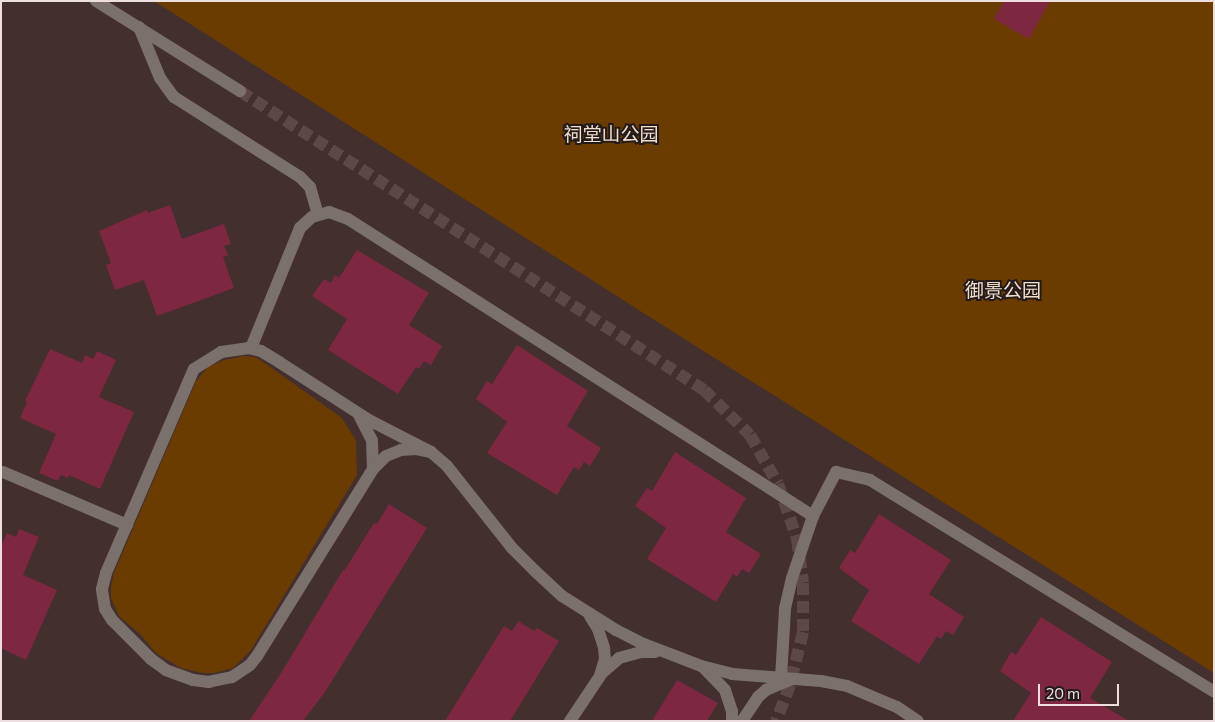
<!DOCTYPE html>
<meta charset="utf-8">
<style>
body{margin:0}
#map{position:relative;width:1215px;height:722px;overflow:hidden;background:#432f2d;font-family:Commissioner,"Noto Sans SC",sans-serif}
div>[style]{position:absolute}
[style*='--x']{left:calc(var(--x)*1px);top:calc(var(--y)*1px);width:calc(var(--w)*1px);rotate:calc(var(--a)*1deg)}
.green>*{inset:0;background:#6a3c00}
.building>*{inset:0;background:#7e2740}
.minor-tunnel>*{height:12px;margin-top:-6px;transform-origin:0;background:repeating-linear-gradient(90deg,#5c4947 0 12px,transparent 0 18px)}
.minor>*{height:12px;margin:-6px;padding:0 6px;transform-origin:6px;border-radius:6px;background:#7a716d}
span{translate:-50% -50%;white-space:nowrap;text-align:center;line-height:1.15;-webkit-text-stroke:4px #231a19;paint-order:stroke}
.park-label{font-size:19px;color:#f1dfce}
.frame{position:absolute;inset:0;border:2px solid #ecdfdd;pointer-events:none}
.scale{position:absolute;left:1038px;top:684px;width:81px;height:22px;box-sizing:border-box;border:2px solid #ecdfdd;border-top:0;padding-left:6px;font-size:15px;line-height:18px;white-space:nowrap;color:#ecdfdd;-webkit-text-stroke:4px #231a19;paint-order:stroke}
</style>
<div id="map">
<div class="green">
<div style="clip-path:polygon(154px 1px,1214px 1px,1214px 673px,656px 321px)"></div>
<div style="clip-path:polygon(244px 356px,255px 357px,266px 364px,342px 418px,356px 441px,357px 475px,251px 650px,233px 668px,214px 673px,203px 673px,181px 668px,156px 653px,141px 635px,119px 616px,111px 598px,111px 587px,114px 573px,196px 381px,208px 367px,224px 360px)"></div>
</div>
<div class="building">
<div style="clip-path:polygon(1004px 1px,1050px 1px,1029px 39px,994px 19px)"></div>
<div style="clip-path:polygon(170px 205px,182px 239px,224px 224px,231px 244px,224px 246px,228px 255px,223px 257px,234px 288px,157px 316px,144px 280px,115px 290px,106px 265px,111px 263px,99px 231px,147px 210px,148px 213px)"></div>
<div style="clip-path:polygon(357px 250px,429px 293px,409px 325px,442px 346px,431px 365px,424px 361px,419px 369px,416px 367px,398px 394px,328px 350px,347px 319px,312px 296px,324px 279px,331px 283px,335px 275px,339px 278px)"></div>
<div style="clip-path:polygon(517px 345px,588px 391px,567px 426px,601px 448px,590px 466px,584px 462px,579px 470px,574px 467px,557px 495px,487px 453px,507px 422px,476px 399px,487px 381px,492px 384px)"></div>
<div style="clip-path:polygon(50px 349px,82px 363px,85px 355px,93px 359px,97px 351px,116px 360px,99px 397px,134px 412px,100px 489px,69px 475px,68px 478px,61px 475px,58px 481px,39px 473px,56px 434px,20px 418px,27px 402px,25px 401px)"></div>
<div style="clip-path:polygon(675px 452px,746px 498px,726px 532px,761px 554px,749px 573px,742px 569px,737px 577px,733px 574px,716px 602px,647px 559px,666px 528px,635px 506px,647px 488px,652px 491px)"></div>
<div style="clip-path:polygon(389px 504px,427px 528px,325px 692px,303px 721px,249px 721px,283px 670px,343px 570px,344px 571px,374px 523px,377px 524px)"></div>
<div style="clip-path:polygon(879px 514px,951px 560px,929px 594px,964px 617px,953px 635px,946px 631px,941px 639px,937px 636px,919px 664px,851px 621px,869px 590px,839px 568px,850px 550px,855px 553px)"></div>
<div style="clip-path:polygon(19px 529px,39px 537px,23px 575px,57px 590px,26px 660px,1px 648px,1px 547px,7px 533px,16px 537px)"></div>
<div style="clip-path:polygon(1041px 617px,1112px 662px,1090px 698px,1129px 721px,1013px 721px,1031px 693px,1000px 671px,1011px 652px,1016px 655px)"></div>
<div style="clip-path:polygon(518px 621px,534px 631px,537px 628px,559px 641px,510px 721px,445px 721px,504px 626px,512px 631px)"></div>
<div style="clip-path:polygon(677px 680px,718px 703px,707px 721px,652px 721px)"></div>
</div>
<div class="minor-tunnel">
<div style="--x:240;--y:91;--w:552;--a:32.8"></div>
<div style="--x:704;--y:390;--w:64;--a:44.4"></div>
<div style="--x:750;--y:435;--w:56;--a:60.3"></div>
<div style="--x:778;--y:484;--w:58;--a:70.9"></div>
<div style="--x:797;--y:539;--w:44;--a:82.2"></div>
<div style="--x:803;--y:583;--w:49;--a:90"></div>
<div style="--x:803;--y:632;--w:55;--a:103.8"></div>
<div style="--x:790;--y:685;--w:39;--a:111"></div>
</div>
<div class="minor">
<div style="--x:96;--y:1;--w:170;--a:32"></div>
<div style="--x:139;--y:27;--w:55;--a:67.6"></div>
<div style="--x:160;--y:78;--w:24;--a:54"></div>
<div style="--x:174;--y:97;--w:149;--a:32.4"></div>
<div style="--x:300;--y:177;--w:14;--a:45"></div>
<div style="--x:310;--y:187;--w:29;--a:74"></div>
<div style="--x:251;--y:348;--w:130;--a:-67.8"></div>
<div style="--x:300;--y:228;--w:16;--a:-43"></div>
<div style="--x:312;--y:217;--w:18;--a:-16"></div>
<div style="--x:329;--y:212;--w:20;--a:20"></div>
<div style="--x:348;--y:219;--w:552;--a:32.57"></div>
<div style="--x:813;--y:516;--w:65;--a:108.7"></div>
<div style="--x:792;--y:578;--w:32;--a:103"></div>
<div style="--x:785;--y:609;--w:69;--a:93.3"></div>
<div style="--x:359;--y:415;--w:29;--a:63"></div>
<div style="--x:372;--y:441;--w:28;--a:88"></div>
<div style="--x:431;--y:452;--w:15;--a:-169"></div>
<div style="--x:416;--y:449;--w:15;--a:176"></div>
<div style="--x:401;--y:450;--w:16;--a:158"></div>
<div style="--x:386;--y:456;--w:18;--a:135"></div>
<div style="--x:373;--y:469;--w:220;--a:121.8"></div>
<div style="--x:257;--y:656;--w:11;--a:128"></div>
<div style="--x:250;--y:665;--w:22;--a:146"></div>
<div style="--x:232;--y:677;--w:24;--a:168"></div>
<div style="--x:209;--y:682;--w:16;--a:-173"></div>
<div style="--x:193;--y:680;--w:29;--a:-160"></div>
<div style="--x:166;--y:670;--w:19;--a:-144"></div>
<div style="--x:151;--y:659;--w:55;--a:-135"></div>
<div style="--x:112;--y:620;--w:13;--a:-122"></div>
<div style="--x:105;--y:609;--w:20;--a:-99"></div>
<div style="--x:102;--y:589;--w:16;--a:-76"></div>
<div style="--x:106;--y:573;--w:222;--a:-66.7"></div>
<div style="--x:194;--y:369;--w:32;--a:-32"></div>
<div style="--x:221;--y:352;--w:27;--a:-8"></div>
<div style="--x:248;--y:348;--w:13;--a:13"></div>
<div style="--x:261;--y:351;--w:21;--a:31"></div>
<div style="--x:279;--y:362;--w:107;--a:32.8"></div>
<div style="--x:369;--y:420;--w:70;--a:27.3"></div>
<div style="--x:431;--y:452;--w:21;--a:41"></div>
<div style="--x:447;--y:466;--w:105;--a:51.6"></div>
<div style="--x:512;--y:548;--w:33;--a:45"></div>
<div style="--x:535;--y:571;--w:37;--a:43"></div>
<div style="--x:562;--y:596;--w:64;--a:32.2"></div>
<div style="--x:616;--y:630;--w:31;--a:27"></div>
<div style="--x:644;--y:644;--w:61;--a:21.1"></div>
<div style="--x:701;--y:666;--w:32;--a:14"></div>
<div style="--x:732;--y:674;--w:89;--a:4.5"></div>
<div style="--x:821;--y:681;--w:26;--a:11"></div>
<div style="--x:847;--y:686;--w:54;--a:22.8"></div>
<div style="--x:897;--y:707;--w:25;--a:34"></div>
<div style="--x:3;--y:472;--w:135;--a:23.1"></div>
<div style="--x:813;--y:516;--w:50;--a:-62.4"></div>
<div style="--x:836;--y:472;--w:35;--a:13"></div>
<div style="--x:870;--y:480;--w:404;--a:31.6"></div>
<div style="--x:590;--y:616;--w:15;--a:58"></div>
<div style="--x:598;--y:629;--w:20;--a:72"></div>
<div style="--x:604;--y:648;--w:11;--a:85"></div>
<div style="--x:605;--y:659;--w:17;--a:107"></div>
<div style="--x:704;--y:668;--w:30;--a:46"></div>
<div style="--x:725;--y:690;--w:22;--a:72"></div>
<div style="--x:732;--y:711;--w:10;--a:90"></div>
<div style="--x:570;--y:721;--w:58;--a:-56.3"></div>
<div style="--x:602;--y:673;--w:23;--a:-41"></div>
<div style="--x:619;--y:658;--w:23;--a:-15"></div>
<div style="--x:641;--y:652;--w:14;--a:0"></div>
<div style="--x:742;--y:721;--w:29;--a:-56"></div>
<div style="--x:758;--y:697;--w:11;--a:-41"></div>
<div style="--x:766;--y:690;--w:25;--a:-23"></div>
</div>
<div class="park-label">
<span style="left:611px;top:134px">祠堂山公园</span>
<span style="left:1003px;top:290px">御景公园</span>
</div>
<div class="frame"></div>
<div class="scale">20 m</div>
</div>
